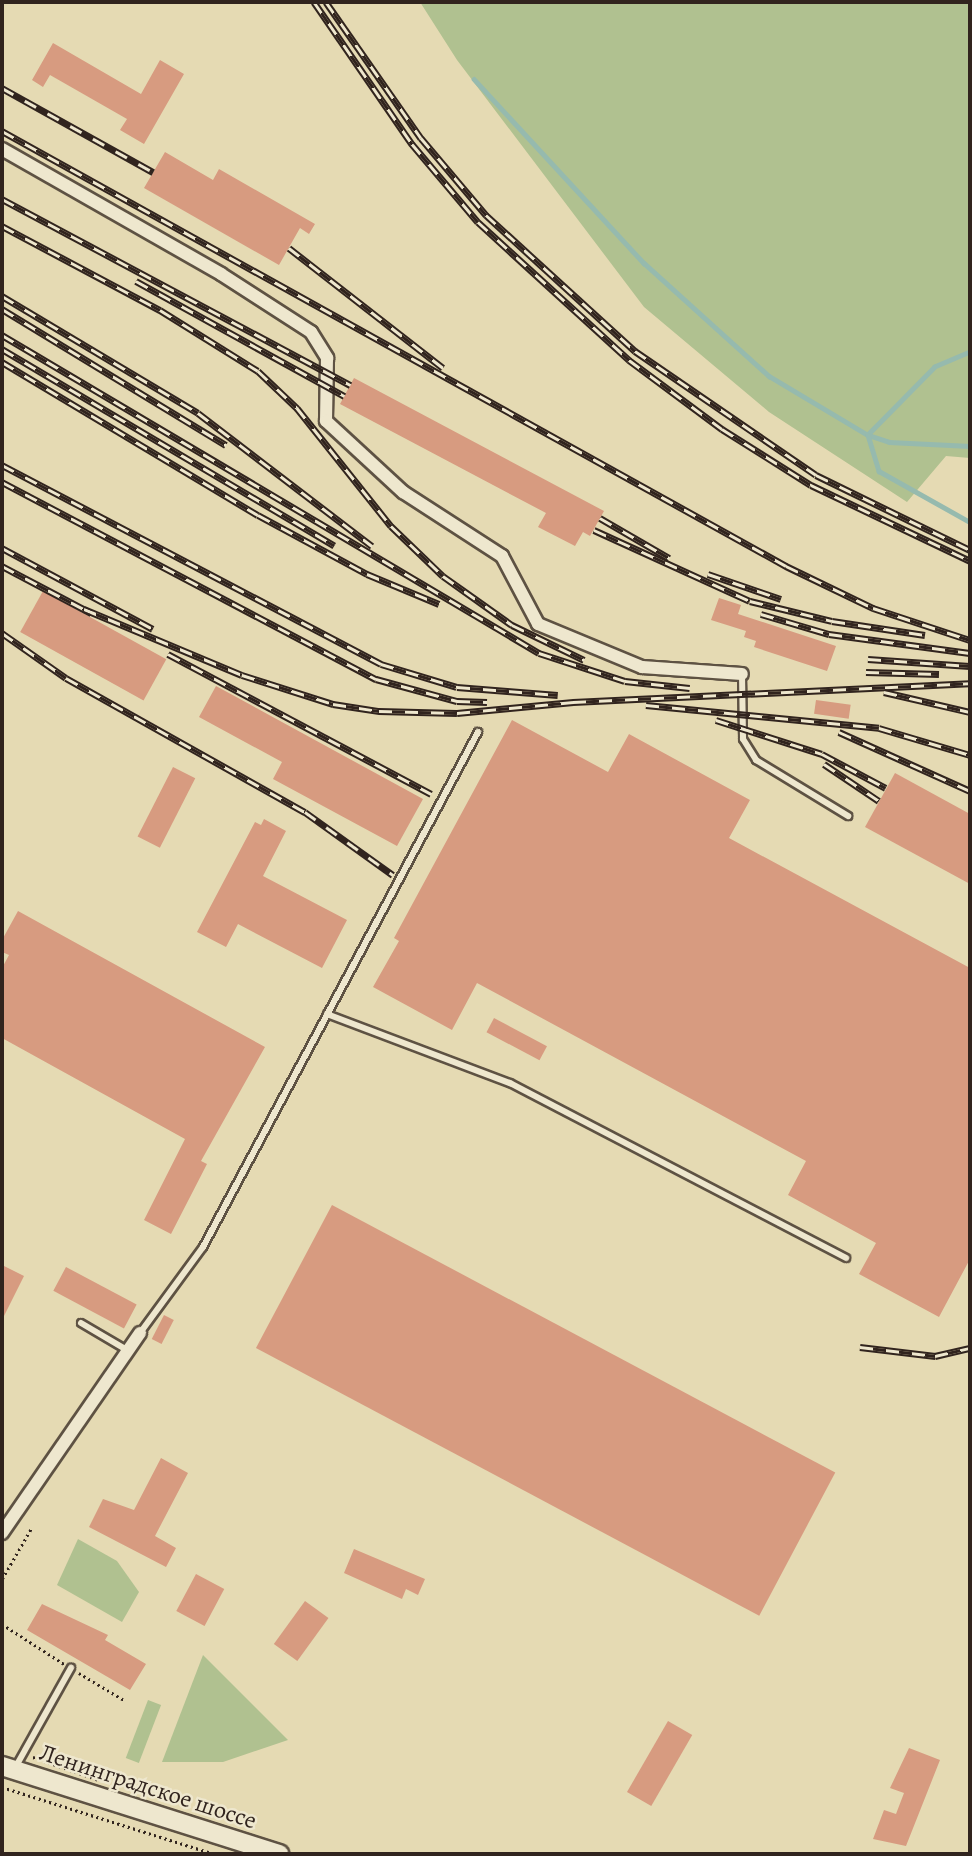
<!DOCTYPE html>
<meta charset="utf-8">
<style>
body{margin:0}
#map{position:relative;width:972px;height:1856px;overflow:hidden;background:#e5dab3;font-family:Alegreya,serif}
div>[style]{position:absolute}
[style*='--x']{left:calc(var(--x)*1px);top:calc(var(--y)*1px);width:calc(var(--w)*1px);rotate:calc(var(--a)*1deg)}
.green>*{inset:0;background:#b0c190;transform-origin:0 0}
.stream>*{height:4.5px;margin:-2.25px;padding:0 2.25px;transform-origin:2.25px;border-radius:2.25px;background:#96baae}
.building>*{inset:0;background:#d79b80;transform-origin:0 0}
.path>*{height:2.5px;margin-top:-1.25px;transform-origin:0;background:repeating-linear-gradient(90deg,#31241e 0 2px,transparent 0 5.5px)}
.roads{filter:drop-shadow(2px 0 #5e5243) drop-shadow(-2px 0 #5e5243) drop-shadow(0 2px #5e5243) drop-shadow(0 -2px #5e5243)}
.service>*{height:6px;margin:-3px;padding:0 3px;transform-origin:3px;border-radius:3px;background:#eee7ce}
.minor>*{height:12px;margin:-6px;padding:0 6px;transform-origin:6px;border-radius:6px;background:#eee7ce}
.secondary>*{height:18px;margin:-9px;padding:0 9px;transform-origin:9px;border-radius:9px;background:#eee7ce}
.rail>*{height:7px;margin-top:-3.5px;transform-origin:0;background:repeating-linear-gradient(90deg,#eee7ce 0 13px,#31241e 0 26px);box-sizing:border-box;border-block:2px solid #31241e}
span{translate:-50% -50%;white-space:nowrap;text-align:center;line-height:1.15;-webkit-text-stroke:5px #eee7ce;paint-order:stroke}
.street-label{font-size:24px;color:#31241e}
.frame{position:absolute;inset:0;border:4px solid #31241e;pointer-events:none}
</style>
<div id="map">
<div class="green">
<div style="clip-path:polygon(420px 2px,970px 2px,970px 458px,946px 456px,907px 502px,769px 412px,644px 307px,457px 60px)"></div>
<div style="clip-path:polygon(78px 1539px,117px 1561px,139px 1592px,122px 1622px,57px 1585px)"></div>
<div style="clip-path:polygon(203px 1655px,288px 1740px,223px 1762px,162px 1762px)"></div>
<div style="left:148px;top:1700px;width:14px;height:62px;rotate:21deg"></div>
</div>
<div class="stream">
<div style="--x:474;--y:79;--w:251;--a:47.3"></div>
<div style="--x:644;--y:263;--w:169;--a:42.1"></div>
<div style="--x:769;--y:376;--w:115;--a:30.8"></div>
<div style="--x:868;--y:435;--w:22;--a:18"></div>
<div style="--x:889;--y:442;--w:81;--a:2.8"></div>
<div style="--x:970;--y:352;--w:38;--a:157"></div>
<div style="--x:935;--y:367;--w:95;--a:134.6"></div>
<div style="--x:868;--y:435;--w:38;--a:73"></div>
<div style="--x:879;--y:471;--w:104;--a:29.3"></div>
</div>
<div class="building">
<div style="clip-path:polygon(53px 43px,141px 94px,160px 60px,184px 74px,144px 144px,120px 130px,127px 119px,50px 75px,43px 87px,32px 80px)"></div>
<div style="clip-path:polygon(165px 152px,213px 180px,219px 169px,315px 224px,309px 234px,300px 228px,279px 265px,144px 188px)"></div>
<div style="clip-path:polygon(354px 378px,604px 511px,590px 536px,583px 532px,575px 546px,538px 527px,546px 513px,340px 404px)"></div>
<div style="left:43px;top:591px;width:141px;height:47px;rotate:29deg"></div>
<div style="clip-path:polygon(719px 598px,741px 605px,738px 614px,836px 646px,827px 671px,754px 647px,756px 641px,744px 637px,746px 631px,711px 620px)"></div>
<div style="clip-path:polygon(216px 686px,423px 799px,397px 846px,273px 779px,282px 762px,199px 717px)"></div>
<div style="left:816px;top:700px;width:35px;height:14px;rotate:8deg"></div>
<div style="clip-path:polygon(512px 720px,608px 772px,629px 734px,750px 800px,729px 838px,970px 968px,970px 1259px,939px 1317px,859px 1274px,876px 1243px,788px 1195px,806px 1161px,477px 983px,452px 1030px,373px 987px,399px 941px,394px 938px)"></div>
<div style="left:173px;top:767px;width:25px;height:78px;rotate:27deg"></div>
<div style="clip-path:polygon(895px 773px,970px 814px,970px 884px,865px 827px)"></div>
<div style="clip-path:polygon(264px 819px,286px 831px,263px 876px,347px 920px,322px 968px,238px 924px,226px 947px,197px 932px,255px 822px,261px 825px)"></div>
<div style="clip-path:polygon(18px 911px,265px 1047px,201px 1161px,207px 1164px,171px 1234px,144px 1220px,185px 1139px,2px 1038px,2px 968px,9px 955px,2px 952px,2px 940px)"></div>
<div style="left:494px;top:1018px;width:60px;height:16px;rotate:28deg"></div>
<div style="left:332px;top:1205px;width:570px;height:162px;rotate:28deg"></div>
<div style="clip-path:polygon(2px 1265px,24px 1276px,2px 1320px)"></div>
<div style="left:66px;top:1267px;width:80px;height:27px;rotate:28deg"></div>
<div style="left:164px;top:1315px;width:11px;height:27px;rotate:27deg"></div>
<div style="clip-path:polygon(161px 1458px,188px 1473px,155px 1536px,176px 1548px,166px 1567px,89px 1527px,103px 1499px,134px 1510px)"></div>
<div style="clip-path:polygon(354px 1549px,425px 1579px,418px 1595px,406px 1589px,402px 1599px,344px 1573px)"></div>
<div style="left:196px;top:1574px;width:32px;height:42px;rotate:28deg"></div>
<div style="left:305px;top:1601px;width:29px;height:53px;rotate:36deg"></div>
<div style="clip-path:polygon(42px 1604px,108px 1635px,105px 1640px,146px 1664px,130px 1690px,27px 1630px)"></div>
<div style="left:668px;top:1721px;width:28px;height:82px;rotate:30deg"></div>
<div style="clip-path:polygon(909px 1748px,940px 1760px,906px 1846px,873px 1839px,884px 1810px,896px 1814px,904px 1793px,890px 1788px)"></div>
</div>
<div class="path">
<div style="--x:2;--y:1579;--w:60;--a:-60"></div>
<div style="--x:2;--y:1624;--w:74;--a:32.8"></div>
<div style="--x:79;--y:1673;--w:52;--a:31"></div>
<div style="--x:33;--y:1757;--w:70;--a:19.2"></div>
<div style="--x:2;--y:1787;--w:222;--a:17.5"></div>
</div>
<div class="roads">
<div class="service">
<div style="--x:742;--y:674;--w:65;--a:89.1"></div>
<div style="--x:743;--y:739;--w:25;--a:58"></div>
<div style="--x:756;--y:760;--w:108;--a:31.3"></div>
<div style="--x:327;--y:1014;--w:196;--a:20.7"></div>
<div style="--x:510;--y:1083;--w:379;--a:27.5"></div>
<div style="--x:81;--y:1323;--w:53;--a:30.4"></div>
<div style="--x:140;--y:1333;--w:107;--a:-53.8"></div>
<div style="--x:203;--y:1247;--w:584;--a:-61.9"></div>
<div style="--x:15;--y:1768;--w:115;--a:-60.8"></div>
</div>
<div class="minor">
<div style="--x:2;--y:149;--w:252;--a:29.7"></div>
<div style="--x:221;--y:274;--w:107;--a:32.8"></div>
<div style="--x:311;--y:332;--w:31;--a:58"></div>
<div style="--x:327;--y:358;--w:63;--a:90.9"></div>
<div style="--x:326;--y:421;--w:105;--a:42.7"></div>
<div style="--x:403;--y:492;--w:118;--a:32.9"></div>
<div style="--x:502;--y:556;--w:77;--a:62.1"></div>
<div style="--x:538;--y:624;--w:113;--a:22.5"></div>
<div style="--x:642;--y:667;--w:100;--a:4"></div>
<div style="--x:2;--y:1533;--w:243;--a:-55.4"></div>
</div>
<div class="secondary">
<div style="--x:2;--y:1766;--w:291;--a:17.6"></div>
</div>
</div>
<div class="rail">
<div style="--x:314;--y:2;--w:173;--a:55.4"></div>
<div style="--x:412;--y:144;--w:102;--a:49.8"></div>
<div style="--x:478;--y:222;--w:205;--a:42.4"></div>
<div style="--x:629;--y:360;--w:116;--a:36.6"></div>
<div style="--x:722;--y:429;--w:105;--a:32.2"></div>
<div style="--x:811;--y:485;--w:176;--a:25.5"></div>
<div style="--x:326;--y:2;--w:166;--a:55.1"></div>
<div style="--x:421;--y:138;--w:101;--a:49.8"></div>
<div style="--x:486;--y:215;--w:202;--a:42.4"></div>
<div style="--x:635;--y:351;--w:219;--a:34.4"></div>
<div style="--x:816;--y:475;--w:171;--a:26"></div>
<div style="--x:2;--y:88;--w:173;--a:29.1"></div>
<div style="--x:2;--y:131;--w:897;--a:29.02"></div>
<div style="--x:786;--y:566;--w:97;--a:25.8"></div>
<div style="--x:873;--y:608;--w:102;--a:18.3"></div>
<div style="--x:2;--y:199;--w:395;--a:28.1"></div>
<div style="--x:2;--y:226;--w:179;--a:28"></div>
<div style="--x:160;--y:310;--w:115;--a:31.9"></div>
<div style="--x:258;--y:371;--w:54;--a:43.5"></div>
<div style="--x:297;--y:408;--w:151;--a:51.5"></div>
<div style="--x:391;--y:526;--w:72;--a:43.9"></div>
<div style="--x:443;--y:576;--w:85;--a:35.4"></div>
<div style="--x:512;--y:625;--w:80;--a:25.9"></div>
<div style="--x:289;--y:248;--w:195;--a:37.9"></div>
<div style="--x:136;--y:281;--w:238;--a:28.9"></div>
<div style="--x:2;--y:296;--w:228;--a:30.8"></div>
<div style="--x:198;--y:413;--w:219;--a:37.4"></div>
<div style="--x:2;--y:309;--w:262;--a:31.3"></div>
<div style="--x:2;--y:335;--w:624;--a:30.63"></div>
<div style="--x:539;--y:653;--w:90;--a:18"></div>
<div style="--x:625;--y:681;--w:65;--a:6.1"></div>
<div style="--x:2;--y:349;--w:386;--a:30.6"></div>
<div style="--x:2;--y:362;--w:298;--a:30.9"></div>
<div style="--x:258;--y:515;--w:124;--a:28.4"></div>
<div style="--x:367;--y:574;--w:78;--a:22.6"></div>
<div style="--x:2;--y:465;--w:428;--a:27.7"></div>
<div style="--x:381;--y:664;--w:79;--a:16.8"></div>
<div style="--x:457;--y:687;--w:101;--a:4.5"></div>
<div style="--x:2;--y:482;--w:423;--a:27.8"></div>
<div style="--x:376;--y:679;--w:84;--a:15.2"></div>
<div style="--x:457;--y:701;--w:30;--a:2"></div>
<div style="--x:600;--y:518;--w:80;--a:30.1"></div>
<div style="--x:594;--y:530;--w:171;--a:24.5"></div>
<div style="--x:750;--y:601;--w:84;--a:13.7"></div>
<div style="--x:832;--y:621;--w:94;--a:8.6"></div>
<div style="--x:2;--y:548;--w:171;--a:28.2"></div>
<div style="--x:2;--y:566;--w:101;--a:27.8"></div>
<div style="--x:708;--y:574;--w:77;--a:18.9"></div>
<div style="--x:84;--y:609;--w:171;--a:22.7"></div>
<div style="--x:242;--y:675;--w:96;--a:17.7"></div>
<div style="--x:333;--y:704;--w:47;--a:8.7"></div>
<div style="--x:379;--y:711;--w:78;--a:1.5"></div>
<div style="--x:457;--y:713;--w:117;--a:-5.4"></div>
<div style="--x:573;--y:702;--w:397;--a:-2.7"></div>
<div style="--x:761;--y:614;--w:71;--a:16.4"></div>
<div style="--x:829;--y:634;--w:142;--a:7.7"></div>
<div style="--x:2;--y:633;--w:78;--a:35.1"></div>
<div style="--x:66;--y:678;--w:274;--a:29.3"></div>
<div style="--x:305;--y:812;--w:108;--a:35.6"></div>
<div style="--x:168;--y:654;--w:298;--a:28"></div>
<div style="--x:868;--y:659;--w:102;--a:3.9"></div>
<div style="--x:866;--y:672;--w:73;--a:1.6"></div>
<div style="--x:884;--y:692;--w:88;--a:13.1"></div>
<div style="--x:646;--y:705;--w:234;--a:5.6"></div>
<div style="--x:879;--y:728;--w:95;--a:16.5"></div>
<div style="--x:716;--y:720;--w:111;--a:17.8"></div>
<div style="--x:822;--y:754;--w:72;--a:28"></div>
<div style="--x:839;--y:732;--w:144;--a:24.2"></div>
<div style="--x:824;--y:764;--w:66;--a:33.9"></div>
<div style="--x:860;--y:1347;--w:76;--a:6.8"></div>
<div style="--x:935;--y:1356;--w:36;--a:-13"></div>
</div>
<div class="street-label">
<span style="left:148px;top:1787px;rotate:18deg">Ленинградское шоссе</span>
</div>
<div class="frame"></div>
</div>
